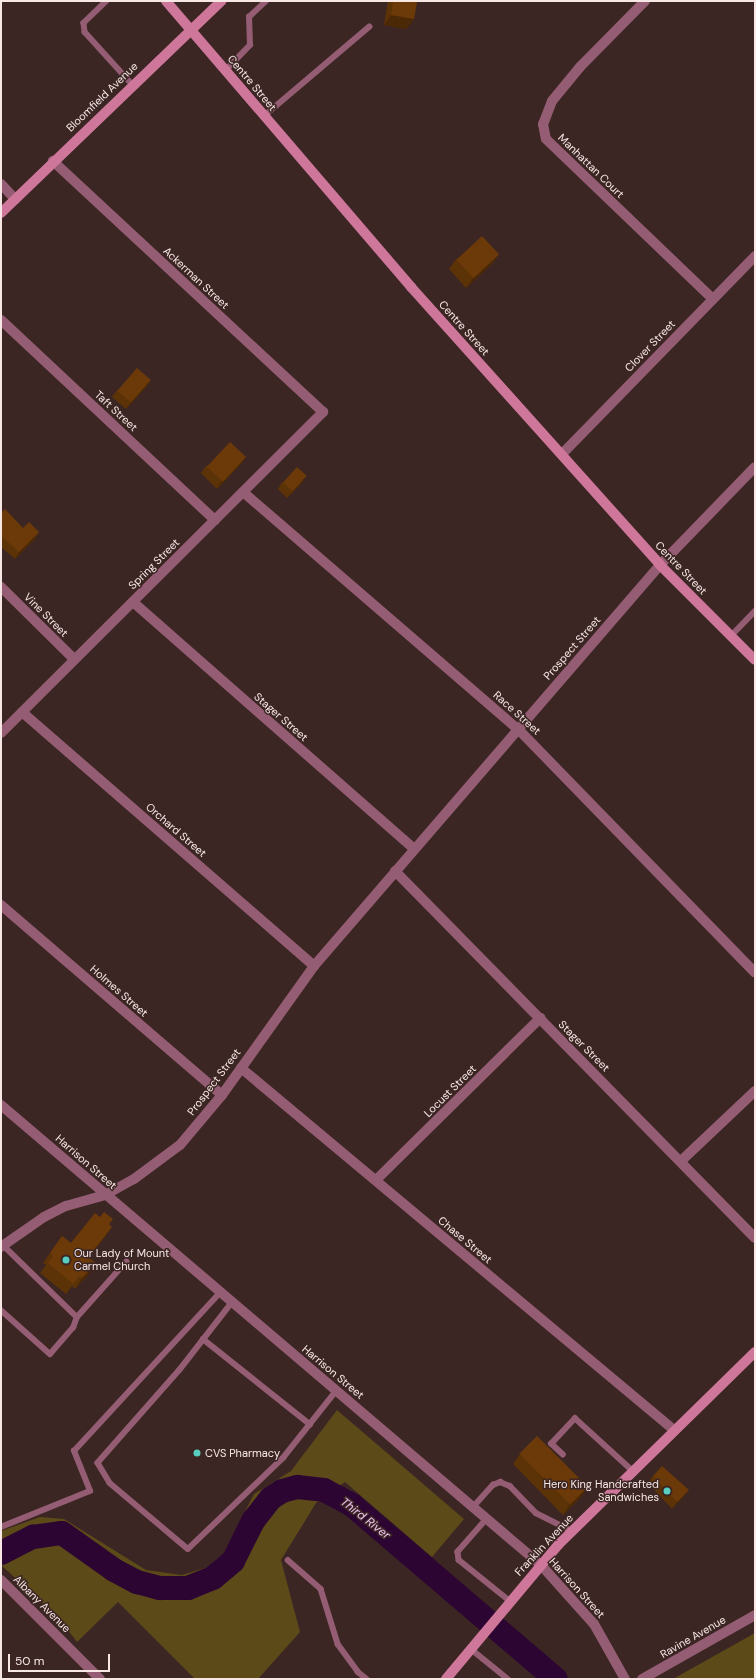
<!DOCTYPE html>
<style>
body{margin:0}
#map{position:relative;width:756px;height:1680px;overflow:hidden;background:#3c2624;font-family:"DM Sans",sans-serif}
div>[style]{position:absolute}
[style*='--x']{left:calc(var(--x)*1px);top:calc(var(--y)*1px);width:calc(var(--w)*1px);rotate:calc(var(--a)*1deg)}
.green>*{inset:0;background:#5c4a18}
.river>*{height:24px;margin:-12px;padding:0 12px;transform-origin:12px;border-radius:12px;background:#2d0532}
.lane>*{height:5.5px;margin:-2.75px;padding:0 2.75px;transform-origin:2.75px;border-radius:2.75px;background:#955d73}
.street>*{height:10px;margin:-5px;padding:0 5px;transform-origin:5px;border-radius:5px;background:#955d73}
.secondary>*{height:10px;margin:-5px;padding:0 5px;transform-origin:5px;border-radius:5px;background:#cf779a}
.wall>*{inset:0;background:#5c3207}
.shaded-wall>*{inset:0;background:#4b2906}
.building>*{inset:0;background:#6b3a08;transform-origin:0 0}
.dots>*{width:11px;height:11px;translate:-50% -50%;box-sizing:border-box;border:2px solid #3c2624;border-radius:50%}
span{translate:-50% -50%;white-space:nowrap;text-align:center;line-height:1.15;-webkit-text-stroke:3px #3c2624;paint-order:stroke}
.street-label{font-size:11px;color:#f7e8e6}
.poi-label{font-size:11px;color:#f7e8e6}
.left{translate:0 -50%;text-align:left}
.right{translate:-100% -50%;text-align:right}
.water-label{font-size:12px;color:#f2c4f7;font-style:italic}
.frame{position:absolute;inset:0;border:2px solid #f7e8e6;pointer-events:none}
.scale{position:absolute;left:8px;top:1654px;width:102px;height:18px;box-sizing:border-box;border:2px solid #f7e8e6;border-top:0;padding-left:5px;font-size:12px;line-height:14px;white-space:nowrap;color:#f7e8e6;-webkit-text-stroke:3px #3c2624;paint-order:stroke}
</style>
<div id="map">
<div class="green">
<div style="clip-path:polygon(337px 1410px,464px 1519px,432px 1557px,345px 1482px,316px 1503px,281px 1560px,300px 1632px,258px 1679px,195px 1679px,118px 1602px,77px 1642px,57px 1616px,1px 1565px,1px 1531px,40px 1517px,64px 1519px,146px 1570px,182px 1575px,218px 1564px,254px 1494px,291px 1471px)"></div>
<div style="clip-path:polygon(755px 1633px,755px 1679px,673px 1679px)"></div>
</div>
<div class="river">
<div style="--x:1;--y:1553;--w:36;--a:-27"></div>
<div style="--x:33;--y:1537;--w:29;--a:-8"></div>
<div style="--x:62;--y:1533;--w:64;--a:35.4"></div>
<div style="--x:114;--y:1570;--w:26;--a:28"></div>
<div style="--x:137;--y:1582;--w:24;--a:15"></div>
<div style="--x:160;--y:1588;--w:28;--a:0"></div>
<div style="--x:188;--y:1588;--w:27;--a:-22"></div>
<div style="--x:213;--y:1578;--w:26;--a:-40"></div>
<div style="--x:233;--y:1561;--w:45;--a:-63.4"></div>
<div style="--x:253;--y:1521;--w:29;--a:-52"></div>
<div style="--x:271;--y:1498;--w:13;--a:-32"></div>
<div style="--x:282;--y:1491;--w:16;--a:-15"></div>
<div style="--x:297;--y:1487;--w:27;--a:6"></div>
<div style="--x:324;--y:1490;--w:32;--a:28"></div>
<div style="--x:352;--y:1505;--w:268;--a:40.5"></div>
</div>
<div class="lane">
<div style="--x:107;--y:1;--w:32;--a:136"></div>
<div style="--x:84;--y:23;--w:9;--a:84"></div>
<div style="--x:85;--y:32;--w:70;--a:47.9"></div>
<div style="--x:225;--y:71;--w:36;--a:-46"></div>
<div style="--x:250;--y:45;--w:28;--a:-92"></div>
<div style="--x:249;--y:17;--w:23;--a:-43"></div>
<div style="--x:264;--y:116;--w:138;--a:-40.3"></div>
<div style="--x:731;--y:636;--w:35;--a:-46"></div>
<div style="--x:3;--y:1245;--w:103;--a:44.2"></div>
<div style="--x:232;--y:1303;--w:85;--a:127.8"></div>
<div style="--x:180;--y:1370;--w:124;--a:131.4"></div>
<div style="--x:98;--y:1463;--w:23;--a:59"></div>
<div style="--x:110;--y:1483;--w:102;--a:40.2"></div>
<div style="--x:188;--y:1549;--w:132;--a:-43.8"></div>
<div style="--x:283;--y:1458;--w:85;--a:-51.7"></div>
<div style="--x:1;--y:1310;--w:66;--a:41.9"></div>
<div style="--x:50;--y:1354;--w:35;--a:-49"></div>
<div style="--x:73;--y:1328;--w:12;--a:-70"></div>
<div style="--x:77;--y:1317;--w:74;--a:-48.3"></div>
<div style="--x:203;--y:1339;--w:137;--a:38.5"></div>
<div style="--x:563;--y:1455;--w:16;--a:-137"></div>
<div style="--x:551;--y:1444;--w:35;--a:-47"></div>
<div style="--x:575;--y:1418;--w:79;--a:42.4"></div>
<div style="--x:473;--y:1507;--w:30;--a:-48"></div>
<div style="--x:493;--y:1485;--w:8;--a:-23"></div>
<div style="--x:500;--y:1482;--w:11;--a:22"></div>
<div style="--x:510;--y:1486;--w:37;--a:46"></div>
<div style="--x:536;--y:1513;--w:40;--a:26.6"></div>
<div style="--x:487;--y:1519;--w:44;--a:131.3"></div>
<div style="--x:458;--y:1552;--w:8;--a:83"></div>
<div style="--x:459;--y:1560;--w:65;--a:38.8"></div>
<div style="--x:1;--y:1527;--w:96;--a:-22"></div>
<div style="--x:90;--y:1491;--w:43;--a:-111.8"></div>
<div style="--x:74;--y:1451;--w:215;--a:-47.3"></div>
<div style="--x:288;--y:1560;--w:44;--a:41.3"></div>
<div style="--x:321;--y:1589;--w:58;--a:72.8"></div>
<div style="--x:338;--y:1644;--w:34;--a:54"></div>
<div style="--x:358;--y:1672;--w:11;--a:38"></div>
<div style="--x:471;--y:1649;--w:48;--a:39"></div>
</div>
<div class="street">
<div style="--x:645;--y:1;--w:93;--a:134.6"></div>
<div style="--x:580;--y:67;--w:44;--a:129.5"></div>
<div style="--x:552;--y:101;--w:25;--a:111"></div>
<div style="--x:543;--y:124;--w:15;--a:79"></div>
<div style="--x:546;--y:139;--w:231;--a:43.8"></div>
<div style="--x:1;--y:184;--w:21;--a:47"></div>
<div style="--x:1;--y:320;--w:293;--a:43.1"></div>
<div style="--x:562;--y:454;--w:277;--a:-45.7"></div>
<div style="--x:243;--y:492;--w:363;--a:40.8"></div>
<div style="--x:518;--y:729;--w:340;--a:45.8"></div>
<div style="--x:1;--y:587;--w:103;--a:44.6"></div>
<div style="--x:133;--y:602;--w:374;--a:41.3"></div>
<div style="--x:22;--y:712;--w:387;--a:41"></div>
<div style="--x:1;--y:733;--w:455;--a:-44.9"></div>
<div style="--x:323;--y:412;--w:369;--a:-137.1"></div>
<div style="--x:395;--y:871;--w:514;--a:45.55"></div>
<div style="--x:1;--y:905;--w:291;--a:40.7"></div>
<div style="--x:241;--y:1068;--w:564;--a:39.9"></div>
<div style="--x:1;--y:1105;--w:709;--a:40.43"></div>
<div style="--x:541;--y:1565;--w:79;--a:48.1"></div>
<div style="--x:594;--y:1624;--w:63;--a:60.6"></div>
<div style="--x:681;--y:1161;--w:102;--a:-43.4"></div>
<div style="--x:376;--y:1180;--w:231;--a:-44.6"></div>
<div style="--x:1;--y:1247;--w:52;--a:-34.9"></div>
<div style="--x:44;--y:1217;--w:25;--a:-27"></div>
<div style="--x:66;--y:1206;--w:41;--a:-15.8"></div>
<div style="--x:105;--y:1195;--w:33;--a:-29"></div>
<div style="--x:134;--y:1179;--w:57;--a:-36.5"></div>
<div style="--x:180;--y:1145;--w:65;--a:-50"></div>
<div style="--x:222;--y:1095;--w:158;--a:-54.5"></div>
<div style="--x:314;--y:966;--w:530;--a:-49.21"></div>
<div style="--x:660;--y:565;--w:136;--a:-45.9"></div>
<div style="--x:1;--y:1580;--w:140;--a:45"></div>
<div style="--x:642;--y:1679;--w:130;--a:-29.5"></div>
</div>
<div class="secondary">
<div style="--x:166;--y:1;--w:377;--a:49.4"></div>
<div style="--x:411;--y:287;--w:373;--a:48.1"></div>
<div style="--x:660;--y:565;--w:134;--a:45"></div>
<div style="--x:1;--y:213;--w:306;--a:-43.9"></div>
<div style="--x:446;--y:1679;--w:175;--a:-50.1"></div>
<div style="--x:558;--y:1545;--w:276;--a:-44.4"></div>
</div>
<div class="wall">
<div style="clip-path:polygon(388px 1px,417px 1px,414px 19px,406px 29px,384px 25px)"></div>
<div style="clip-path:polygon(499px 254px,492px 264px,466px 288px,449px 269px,456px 259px)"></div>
<div style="clip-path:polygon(151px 380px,146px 387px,126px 409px,112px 397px,117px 390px)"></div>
<div style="clip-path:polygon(241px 464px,217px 489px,201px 473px,206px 466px)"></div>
<div style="clip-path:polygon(282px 482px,302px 483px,287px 498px,278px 489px)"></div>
<div style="clip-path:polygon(1px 513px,23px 528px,39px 532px,35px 539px,15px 559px,1px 547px)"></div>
<div style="clip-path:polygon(100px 1217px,113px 1219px,109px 1224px,105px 1237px,89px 1257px,89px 1274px,75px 1289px,72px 1286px,66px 1294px,40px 1273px,46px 1265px,43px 1263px,62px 1236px,71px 1243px)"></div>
<div style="clip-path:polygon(520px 1454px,581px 1497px,563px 1515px,513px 1464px)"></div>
<div style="clip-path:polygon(653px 1476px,684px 1496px,672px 1509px,648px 1483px)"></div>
</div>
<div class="shaded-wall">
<div style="clip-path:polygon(391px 15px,414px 19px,406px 29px,384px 25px)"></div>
<div style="clip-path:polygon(499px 254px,492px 264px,466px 288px,473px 278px)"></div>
<div style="clip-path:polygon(151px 380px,146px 387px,126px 409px,131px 402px)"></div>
<div style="clip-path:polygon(246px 457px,241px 464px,217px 489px,221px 482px)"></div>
<div style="clip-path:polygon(307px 476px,302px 483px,287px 498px,292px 492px)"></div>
<div style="clip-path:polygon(39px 532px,35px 539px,15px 559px,19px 552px)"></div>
<div style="clip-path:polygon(112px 1227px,105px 1237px,81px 1267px,88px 1257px)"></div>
<div style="clip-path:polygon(96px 1263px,89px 1274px,75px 1289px,82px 1278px)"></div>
<div style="clip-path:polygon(588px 1487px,581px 1497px,563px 1515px,570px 1504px)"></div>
<div style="clip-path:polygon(689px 1490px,684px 1496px,672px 1509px,677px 1502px)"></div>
</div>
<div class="building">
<div style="clip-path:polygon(393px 1px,417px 1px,414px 19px,391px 15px)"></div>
<div style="left:482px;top:236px;width:25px;height:35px;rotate:47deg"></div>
<div style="left:137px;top:368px;width:18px;height:30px;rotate:41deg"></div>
<div style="left:230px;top:442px;width:22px;height:34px;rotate:43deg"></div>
<div style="left:297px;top:467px;width:13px;height:21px;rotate:42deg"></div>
<div style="clip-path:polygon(5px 509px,23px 528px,29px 522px,39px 532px,19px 552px,1px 536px,1px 513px)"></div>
<div style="clip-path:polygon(104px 1212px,113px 1219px,109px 1224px,112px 1227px,88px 1257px,96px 1263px,82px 1278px,79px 1276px,73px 1284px,48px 1263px,53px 1256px,50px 1253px,62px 1236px,71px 1243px,95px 1213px,100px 1217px)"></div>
<div style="left:537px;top:1436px;width:72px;height:25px;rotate:45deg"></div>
<div style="clip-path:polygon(662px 1466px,689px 1490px,677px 1502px,653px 1476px)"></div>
</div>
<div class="dots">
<div style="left:66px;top:1260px;background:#58cec0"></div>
<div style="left:197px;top:1453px;background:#58cec0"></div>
<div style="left:667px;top:1491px;background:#58cec0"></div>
</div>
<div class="street-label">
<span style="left:252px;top:83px;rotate:50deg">Centre Street</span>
<span style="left:102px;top:97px;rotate:-44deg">Bloomfield Avenue</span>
<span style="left:591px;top:166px;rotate:44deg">Manhattan Court</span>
<span style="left:196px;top:278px;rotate:43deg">Ackerman Street</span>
<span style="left:464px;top:328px;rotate:48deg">Centre Street</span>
<span style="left:650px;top:346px;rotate:-46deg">Clover Street</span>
<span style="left:116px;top:411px;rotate:43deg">Taft Street</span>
<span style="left:154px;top:564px;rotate:-45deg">Spring Street</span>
<span style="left:681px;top:568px;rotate:46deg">Centre Street</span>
<span style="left:46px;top:615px;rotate:45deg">Vine Street</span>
<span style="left:572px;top:648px;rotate:-49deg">Prospect Street</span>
<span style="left:517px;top:713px;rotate:42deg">Race Street</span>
<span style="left:281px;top:717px;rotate:41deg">Stager Street</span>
<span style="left:176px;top:830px;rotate:41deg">Orchard Street</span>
<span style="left:119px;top:991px;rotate:41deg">Holmes Street</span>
<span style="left:584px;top:1046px;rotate:45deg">Stager Street</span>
<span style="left:214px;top:1082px;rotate:-53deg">Prospect Street</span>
<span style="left:450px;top:1091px;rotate:-45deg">Locust Street</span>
<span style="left:86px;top:1162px;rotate:41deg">Harrison Street</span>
<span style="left:465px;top:1240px;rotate:40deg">Chase Street</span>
<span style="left:333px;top:1372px;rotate:40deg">Harrison Street</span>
<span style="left:544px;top:1545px;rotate:-47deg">Franklin Avenue</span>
<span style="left:577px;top:1588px;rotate:48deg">Harrison Street</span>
<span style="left:42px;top:1604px;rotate:45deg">Albany Avenue</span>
<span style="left:693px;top:1637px;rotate:-30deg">Ravine Avenue</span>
</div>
<div class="poi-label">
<span class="left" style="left:74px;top:1260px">Our Lady of Mount<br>Carmel Church</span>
<span class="left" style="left:205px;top:1453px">CVS Pharmacy</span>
<span class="right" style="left:659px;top:1491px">Hero King Handcrafted<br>Sandwiches</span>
</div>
<div class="water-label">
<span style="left:365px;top:1519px;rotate:38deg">Third River</span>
</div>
<div class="frame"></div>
<div class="scale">50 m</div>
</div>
